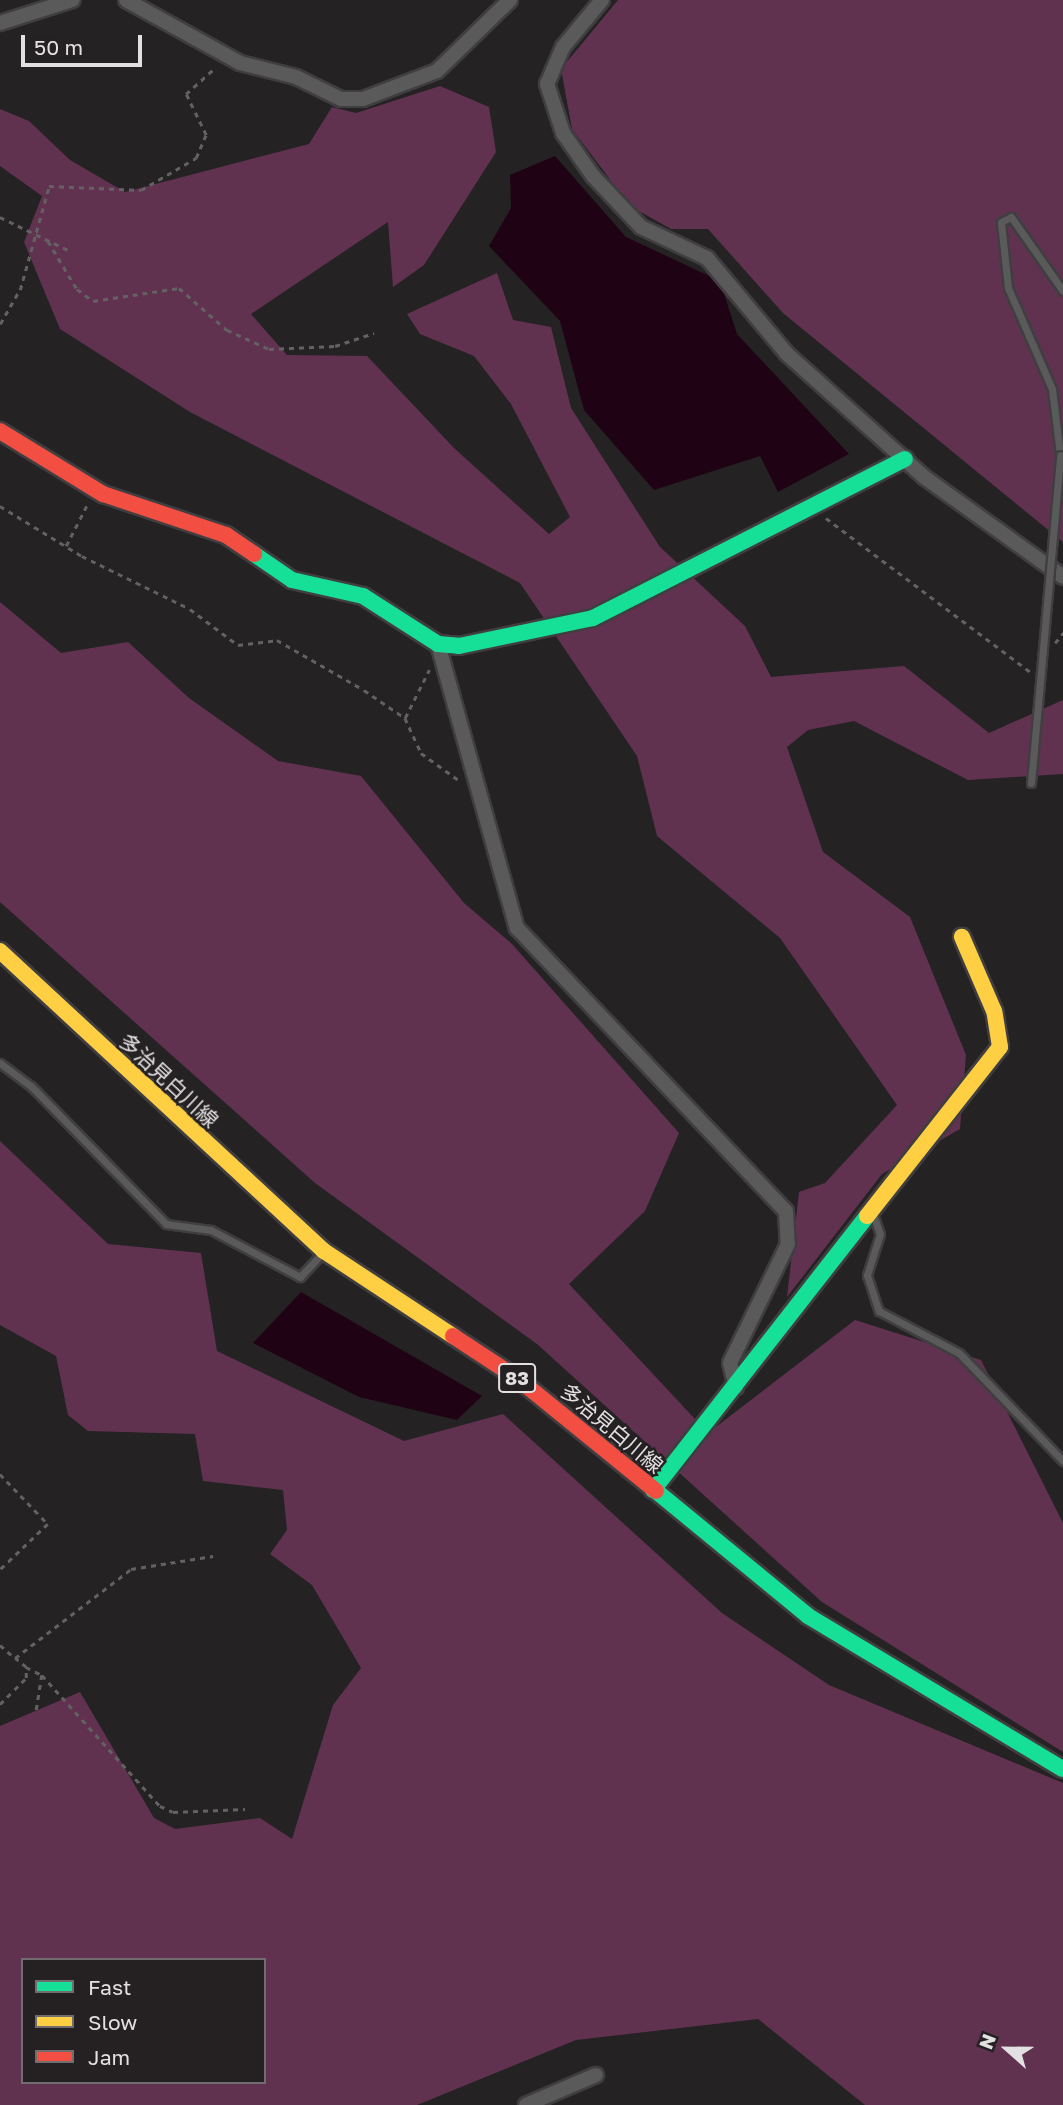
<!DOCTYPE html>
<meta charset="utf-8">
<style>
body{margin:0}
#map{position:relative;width:1063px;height:2105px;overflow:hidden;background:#242223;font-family:"Golos Text","Noto Sans JP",sans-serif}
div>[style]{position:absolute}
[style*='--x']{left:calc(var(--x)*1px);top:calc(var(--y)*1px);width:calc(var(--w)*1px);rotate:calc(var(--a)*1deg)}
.green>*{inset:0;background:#613250}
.water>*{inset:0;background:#1f0315}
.path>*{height:2.5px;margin-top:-1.25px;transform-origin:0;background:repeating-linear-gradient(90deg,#636162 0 5px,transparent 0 10px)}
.roads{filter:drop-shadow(2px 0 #403e40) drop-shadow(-2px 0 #403e40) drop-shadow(0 2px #403e40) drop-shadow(0 -2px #403e40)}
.lane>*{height:7px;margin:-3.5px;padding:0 3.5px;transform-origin:3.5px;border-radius:3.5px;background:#5b5a5b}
.street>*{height:14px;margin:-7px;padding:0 7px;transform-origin:7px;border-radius:7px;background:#5b5a5b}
.fast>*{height:16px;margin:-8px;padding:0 8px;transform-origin:8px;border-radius:8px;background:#16e098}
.slow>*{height:16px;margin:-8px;padding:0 8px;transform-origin:8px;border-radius:8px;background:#ffcf43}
.jam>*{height:16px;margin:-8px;padding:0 8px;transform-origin:8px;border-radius:8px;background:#f24e42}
.bridges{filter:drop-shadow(2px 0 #403e40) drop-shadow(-2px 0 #403e40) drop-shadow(0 2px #403e40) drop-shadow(0 -2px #403e40)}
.lane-bridge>*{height:7px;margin:-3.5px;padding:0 3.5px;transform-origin:3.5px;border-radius:3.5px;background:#5b5a5b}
span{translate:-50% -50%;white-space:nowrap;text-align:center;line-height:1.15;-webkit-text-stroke:5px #252123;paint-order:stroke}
.shield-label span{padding:2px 5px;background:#252123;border:2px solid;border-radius:5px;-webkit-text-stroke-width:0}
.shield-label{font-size:19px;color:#e3e0e2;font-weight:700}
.street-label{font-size:21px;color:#e3e0e2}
.legend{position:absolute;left:21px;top:1958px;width:245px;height:126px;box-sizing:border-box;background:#252123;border:2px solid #716d6f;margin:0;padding:9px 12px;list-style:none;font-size:21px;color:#e3e0e2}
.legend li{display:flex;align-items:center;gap:14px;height:35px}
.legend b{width:35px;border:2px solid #716d6f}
.north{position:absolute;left:972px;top:2014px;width:70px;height:70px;-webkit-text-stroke:5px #252123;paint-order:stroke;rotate:291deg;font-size:19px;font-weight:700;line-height:28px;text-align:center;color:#e3e0e2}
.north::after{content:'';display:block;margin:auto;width:24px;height:32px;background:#e3e0e2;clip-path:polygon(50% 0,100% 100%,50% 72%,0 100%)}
.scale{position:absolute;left:21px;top:35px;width:121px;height:32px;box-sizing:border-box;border:4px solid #e3e0e2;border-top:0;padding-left:9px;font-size:21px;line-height:24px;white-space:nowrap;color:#e3e0e2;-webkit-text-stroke:5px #252123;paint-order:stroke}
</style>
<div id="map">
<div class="green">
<div style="clip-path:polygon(618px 0,1063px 0,1063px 542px,783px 313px,708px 229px,671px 229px,630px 206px,572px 129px,561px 69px)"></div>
<div style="clip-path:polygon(440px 86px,489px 107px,496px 152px,424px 265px,393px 287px,388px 222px,251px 314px,287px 355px,367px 356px,454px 448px,549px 534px,570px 517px,511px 404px,474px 356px,420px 334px,407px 314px,497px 273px,513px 320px,551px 327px,571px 408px,660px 547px,745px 626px,771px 677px,904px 666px,989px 733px,1063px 700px,1063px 774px,968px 780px,854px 721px,808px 730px,787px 747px,823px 852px,910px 917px,966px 1055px,960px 1129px,882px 1174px,787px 1297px,799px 1192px,825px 1183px,897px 1105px,780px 938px,657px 836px,637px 756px,520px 583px,190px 412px,60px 329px,24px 242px,42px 196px,0 166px,0 109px,29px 121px,70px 160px,125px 192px,309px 144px,332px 107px,356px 113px)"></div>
<div style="clip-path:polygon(0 602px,61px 653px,128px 642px,189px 698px,278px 761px,361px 776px,464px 903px,512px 944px,679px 1133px,645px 1211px,569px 1284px,708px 1433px,855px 1320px,981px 1360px,1063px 1523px,1063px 1752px,822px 1602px,537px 1344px,315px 1183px,0 902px)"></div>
<div style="clip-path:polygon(evenodd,0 1141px,108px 1244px,201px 1253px,217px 1351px,404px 1441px,503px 1414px,722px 1613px,829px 1685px,1063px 1783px,1063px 2105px,865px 2105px,758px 2019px,576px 2040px,417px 2105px,0 2105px,0 1726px,80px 1692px,154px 1818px,175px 1829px,260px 1818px,292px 1839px,333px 1705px,361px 1668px,312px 1585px,270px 1554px,287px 1530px,283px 1490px,203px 1481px,195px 1434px,88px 1431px,68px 1415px,56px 1356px,0 1325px,0 1141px,23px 1960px,264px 1960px,264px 2082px,23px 2082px,23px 1960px)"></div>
</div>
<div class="water">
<div style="clip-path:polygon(555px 156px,626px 237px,720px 281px,737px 334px,849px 454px,778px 492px,760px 456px,654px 490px,584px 410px,560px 321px,489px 246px,511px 208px,510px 175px)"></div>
<div style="clip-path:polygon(301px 1292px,482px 1396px,457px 1420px,359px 1397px,253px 1343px)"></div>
</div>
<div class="path">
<div style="--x:0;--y:217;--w:76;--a:25.9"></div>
<div style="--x:48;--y:241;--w:56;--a:58.9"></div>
<div style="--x:77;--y:289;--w:20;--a:37"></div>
<div style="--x:93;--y:301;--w:87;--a:-8.6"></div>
<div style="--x:179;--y:288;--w:64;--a:41.2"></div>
<div style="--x:227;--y:330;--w:46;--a:24.3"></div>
<div style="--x:269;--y:349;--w:66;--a:-2.6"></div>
<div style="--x:335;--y:346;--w:41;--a:-18.4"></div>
<div style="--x:0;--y:324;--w:39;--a:-60"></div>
<div style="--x:20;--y:290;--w:108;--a:-74.4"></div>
<div style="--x:49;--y:186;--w:92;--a:2.5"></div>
<div style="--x:141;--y:190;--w:64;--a:-30.2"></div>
<div style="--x:196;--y:158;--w:25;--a:-67"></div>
<div style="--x:206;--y:135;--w:46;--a:-116"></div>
<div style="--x:186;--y:94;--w:40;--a:-42"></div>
<div style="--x:0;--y:506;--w:96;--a:31.4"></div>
<div style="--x:82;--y:556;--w:120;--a:26.1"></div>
<div style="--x:190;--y:609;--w:60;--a:36.9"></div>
<div style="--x:238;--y:645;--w:39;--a:-7"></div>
<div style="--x:277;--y:640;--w:100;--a:29.9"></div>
<div style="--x:364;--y:690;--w:50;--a:34.3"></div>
<div style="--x:405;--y:718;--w:38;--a:65"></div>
<div style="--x:421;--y:753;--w:48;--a:35.7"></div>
<div style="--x:826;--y:518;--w:256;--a:37"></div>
<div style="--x:66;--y:546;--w:46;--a:-62.9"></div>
<div style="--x:1055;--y:643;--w:13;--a:-51"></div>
<div style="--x:405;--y:718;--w:54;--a:-63.4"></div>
<div style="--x:0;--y:1474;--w:69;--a:46.2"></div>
<div style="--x:48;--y:1524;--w:66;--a:136.2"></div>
<div style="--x:0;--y:1645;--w:20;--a:41"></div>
<div style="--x:15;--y:1658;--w:146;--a:-37.5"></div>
<div style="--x:131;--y:1569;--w:83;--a:-9"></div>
<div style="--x:26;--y:1667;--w:18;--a:27"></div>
<div style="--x:42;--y:1675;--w:36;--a:99"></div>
<div style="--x:42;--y:1675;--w:176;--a:48"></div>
<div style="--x:160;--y:1806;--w:14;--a:25"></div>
<div style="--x:173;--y:1812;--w:72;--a:-2.4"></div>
<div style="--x:0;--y:1704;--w:37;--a:-45"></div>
<div style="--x:26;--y:1678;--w:11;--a:-90"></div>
<div style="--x:26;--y:1667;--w:14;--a:-141"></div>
</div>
<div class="roads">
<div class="lane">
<div style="--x:1060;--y:455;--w:66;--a:-96.9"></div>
<div style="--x:1052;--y:389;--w:110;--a:-113.5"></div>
<div style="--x:1008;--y:288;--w:66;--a:-96.1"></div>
<div style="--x:1001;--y:222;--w:11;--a:-27"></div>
<div style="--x:1011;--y:217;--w:90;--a:54.9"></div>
<div style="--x:0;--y:1063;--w:39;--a:37"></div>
<div style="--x:31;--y:1086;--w:193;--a:45.6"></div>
<div style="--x:166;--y:1224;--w:45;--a:7.6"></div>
<div style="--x:211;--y:1230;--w:101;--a:27.8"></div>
<div style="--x:300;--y:1277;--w:34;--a:-47"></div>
<div style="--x:873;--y:1214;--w:21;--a:71"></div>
<div style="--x:880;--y:1234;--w:43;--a:107.6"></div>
<div style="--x:867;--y:1275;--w:38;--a:72"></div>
<div style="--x:879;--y:1311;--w:90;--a:27.7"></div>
<div style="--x:959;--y:1353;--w:150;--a:46.1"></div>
</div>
<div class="street">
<div style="--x:126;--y:0;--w:130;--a:28.9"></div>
<div style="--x:240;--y:63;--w:58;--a:14"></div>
<div style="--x:296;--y:77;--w:50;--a:26.1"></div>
<div style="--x:341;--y:99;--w:22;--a:0"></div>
<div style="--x:363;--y:99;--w:79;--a:-20.7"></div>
<div style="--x:437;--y:71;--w:102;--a:-44.2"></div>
<div style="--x:602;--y:0;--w:61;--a:129.7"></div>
<div style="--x:563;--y:47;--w:40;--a:113.4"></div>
<div style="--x:547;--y:84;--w:52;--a:71.9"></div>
<div style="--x:563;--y:133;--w:52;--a:55.1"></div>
<div style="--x:593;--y:176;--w:70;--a:46.7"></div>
<div style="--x:641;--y:227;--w:73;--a:25.2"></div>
<div style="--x:707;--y:258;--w:125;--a:50.2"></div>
<div style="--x:787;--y:354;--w:184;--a:41.9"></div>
<div style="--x:924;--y:477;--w:171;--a:35.7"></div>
<div style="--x:0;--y:23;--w:76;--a:-17.7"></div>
<div style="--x:438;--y:644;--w:295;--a:74.5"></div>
<div style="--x:517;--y:928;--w:390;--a:46.5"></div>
<div style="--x:786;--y:1211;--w:33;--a:87"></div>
<div style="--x:788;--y:1244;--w:132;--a:116"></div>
<div style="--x:730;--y:1363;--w:25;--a:76"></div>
<div style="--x:526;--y:2105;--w:76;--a:-23.2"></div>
</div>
<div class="fast">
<div style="--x:254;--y:554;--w:46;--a:34.4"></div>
<div style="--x:292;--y:580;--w:73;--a:12.7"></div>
<div style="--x:363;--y:596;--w:89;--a:32.6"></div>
<div style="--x:438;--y:644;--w:21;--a:5"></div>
<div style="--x:459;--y:646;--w:137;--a:-11.8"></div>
<div style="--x:593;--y:618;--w:350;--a:-27"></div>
<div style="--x:653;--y:1490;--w:348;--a:-52"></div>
<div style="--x:656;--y:1491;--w:197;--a:39.4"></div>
<div style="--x:808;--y:1616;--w:297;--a:31"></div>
</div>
<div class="slow">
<div style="--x:0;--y:951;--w:442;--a:42.8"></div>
<div style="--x:324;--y:1251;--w:154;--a:33.4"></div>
<div style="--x:867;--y:1216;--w:215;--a:-51.8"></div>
<div style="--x:1000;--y:1047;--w:36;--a:-99"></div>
<div style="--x:994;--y:1011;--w:81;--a:-113.4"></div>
</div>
<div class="jam">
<div style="--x:0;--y:431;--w:121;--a:31.5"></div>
<div style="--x:103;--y:494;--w:130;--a:18.4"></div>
<div style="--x:226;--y:535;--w:34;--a:34"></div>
<div style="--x:453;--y:1336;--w:77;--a:33.3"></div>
<div style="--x:517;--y:1378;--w:179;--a:39.1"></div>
</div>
</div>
<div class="bridges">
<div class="lane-bridge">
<div style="--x:1031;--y:783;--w:329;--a:-84.9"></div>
</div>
</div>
<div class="shield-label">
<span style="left:517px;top:1378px">83</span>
</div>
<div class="street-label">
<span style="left:169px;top:1080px;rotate:43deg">多治見白川線</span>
<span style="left:612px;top:1428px;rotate:40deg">多治見白川線</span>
</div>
<ul class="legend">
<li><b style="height:9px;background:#16e098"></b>Fast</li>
<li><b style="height:9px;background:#ffcf43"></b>Slow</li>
<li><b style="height:9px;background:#f24e42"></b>Jam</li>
</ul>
<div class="north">N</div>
<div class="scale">50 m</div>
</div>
